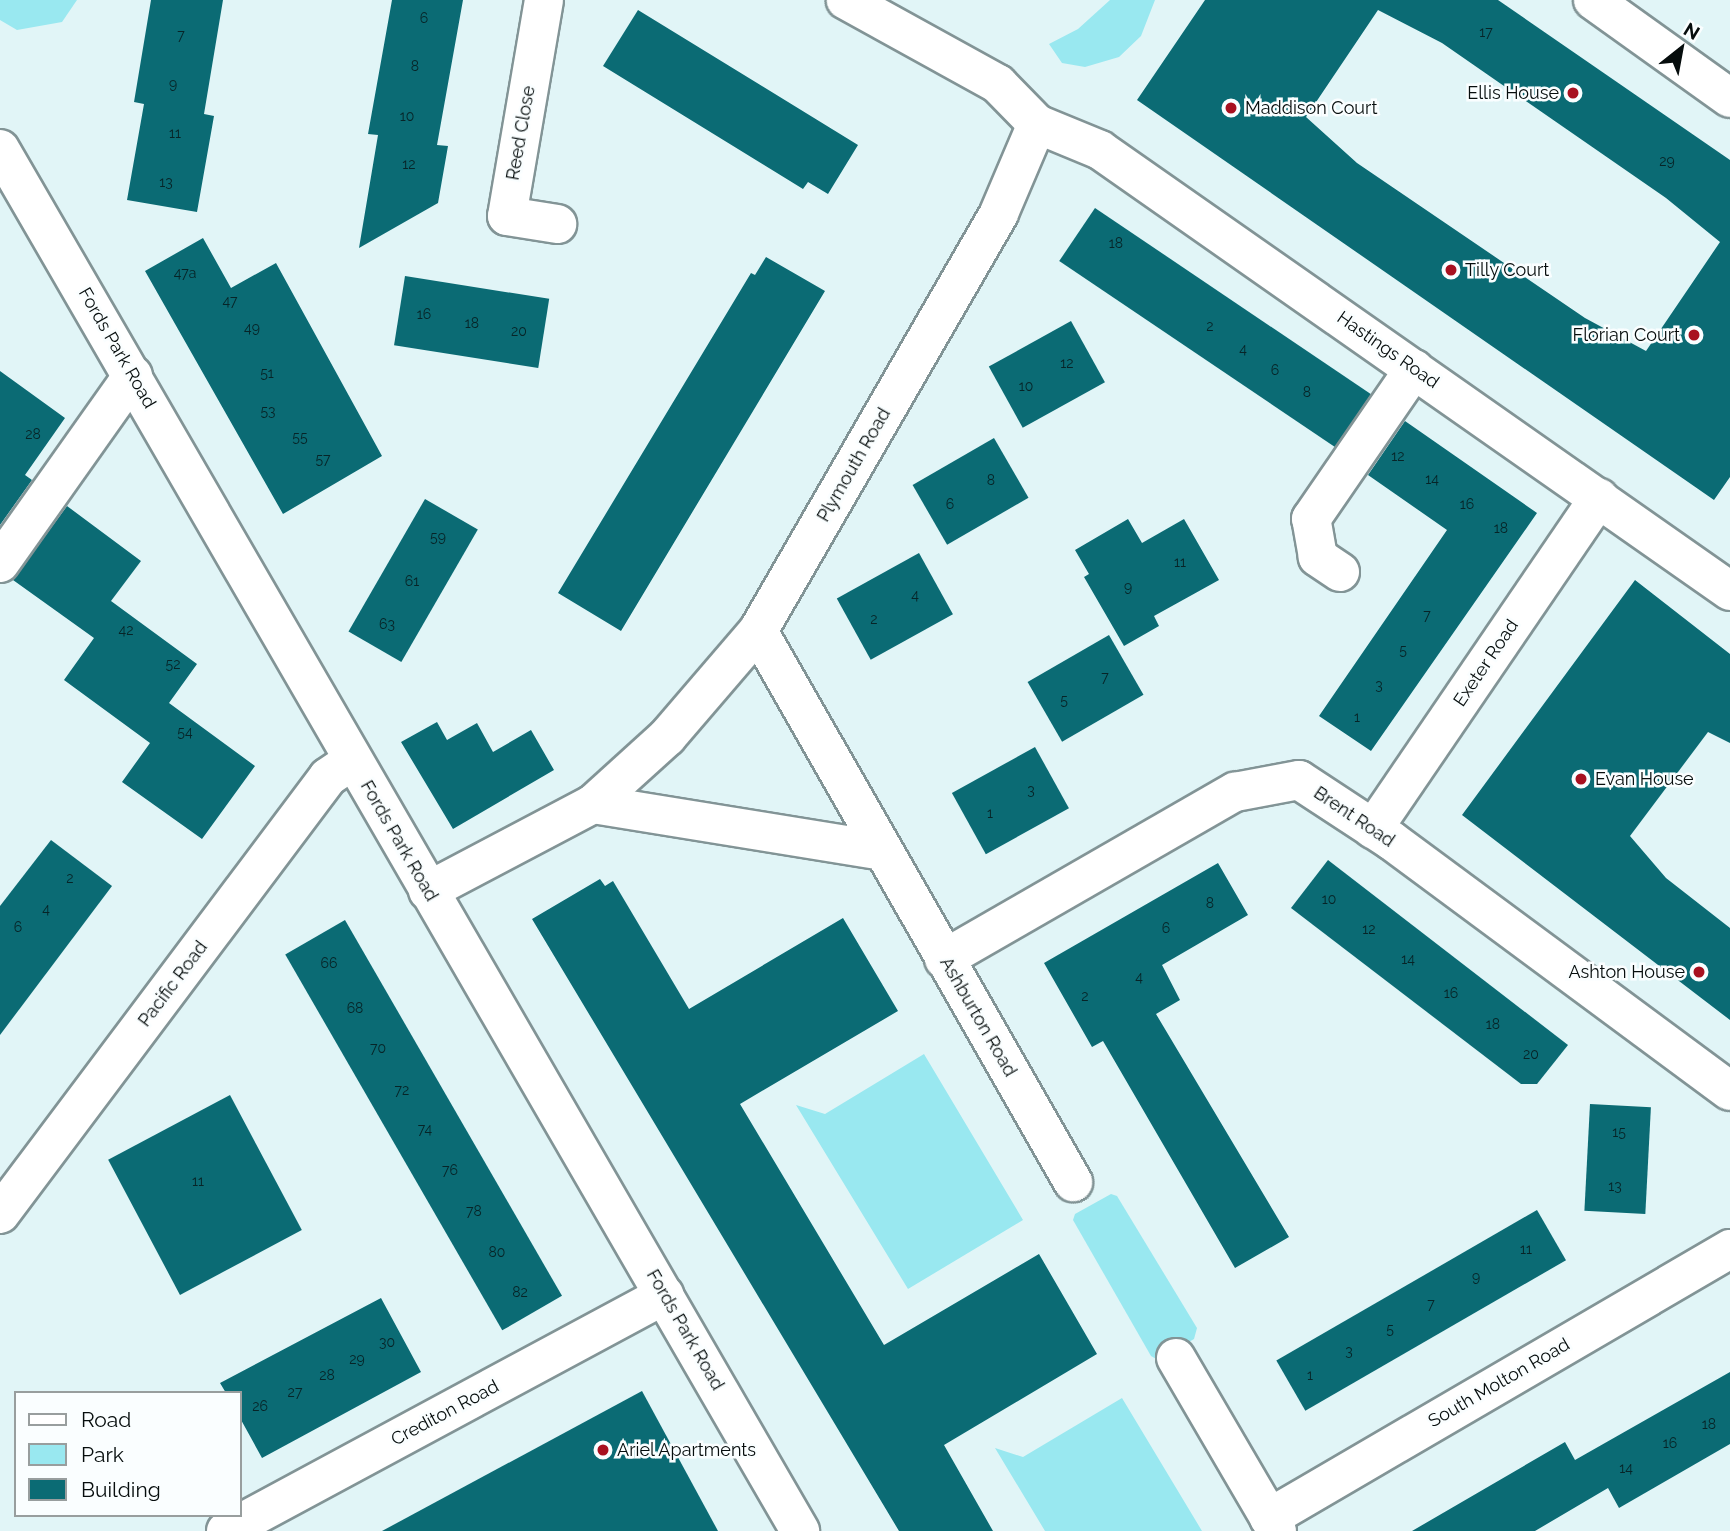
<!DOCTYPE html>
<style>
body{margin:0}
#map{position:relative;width:1730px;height:1531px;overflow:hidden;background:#e1f5f7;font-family:Raleway,sans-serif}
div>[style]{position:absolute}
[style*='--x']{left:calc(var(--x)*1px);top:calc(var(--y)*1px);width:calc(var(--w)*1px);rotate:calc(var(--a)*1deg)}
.green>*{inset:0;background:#99e8f0}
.building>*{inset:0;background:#0b6b74;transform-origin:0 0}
.roads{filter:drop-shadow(2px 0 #829496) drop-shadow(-2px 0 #829496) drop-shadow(0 2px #829496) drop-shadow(0 -2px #829496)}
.minor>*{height:38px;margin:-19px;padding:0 19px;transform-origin:19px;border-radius:19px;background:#fff}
.dots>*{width:19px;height:19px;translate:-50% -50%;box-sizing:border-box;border:4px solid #fafeff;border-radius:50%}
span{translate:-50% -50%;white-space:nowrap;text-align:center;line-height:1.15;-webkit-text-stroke:5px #fafeff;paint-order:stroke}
.number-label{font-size:14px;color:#072427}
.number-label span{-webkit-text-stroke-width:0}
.poi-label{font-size:18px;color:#060d0d}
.right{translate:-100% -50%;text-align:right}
.left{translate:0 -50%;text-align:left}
.street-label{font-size:18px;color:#060d0d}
.legend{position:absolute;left:14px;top:1391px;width:228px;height:126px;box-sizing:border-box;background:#fafeff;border:2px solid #989e9e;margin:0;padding:9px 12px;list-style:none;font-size:21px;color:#060d0d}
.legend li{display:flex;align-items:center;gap:14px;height:35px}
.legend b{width:35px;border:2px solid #989e9e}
.north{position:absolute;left:1646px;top:14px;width:70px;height:70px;-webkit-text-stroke:5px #fafeff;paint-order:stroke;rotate:31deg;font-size:19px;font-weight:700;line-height:28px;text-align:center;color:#060d0d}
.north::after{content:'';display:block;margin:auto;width:24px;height:32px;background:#060d0d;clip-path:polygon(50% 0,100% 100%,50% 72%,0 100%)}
</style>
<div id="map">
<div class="green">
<div style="clip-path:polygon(0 0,77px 0,62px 22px,17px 30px,0 20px)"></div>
<div style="clip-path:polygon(1110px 0,1155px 0,1141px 36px,1119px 57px,1085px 67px,1062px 63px,1049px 44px,1078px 29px)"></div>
<div style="clip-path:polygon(924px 1054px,1023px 1220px,908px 1289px,796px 1105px,825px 1114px)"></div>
<div style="clip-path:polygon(1111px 1194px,1117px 1196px,1197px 1328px,1194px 1339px,1158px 1360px,1151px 1356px,1073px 1220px,1075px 1214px)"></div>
<div style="clip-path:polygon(1122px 1398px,1202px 1531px,1045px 1531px,995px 1448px,1023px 1457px)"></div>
</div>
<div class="building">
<div style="clip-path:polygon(151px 0,223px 0,204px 114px,214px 116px,197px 212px,127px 200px,144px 104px,134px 102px)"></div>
<div style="clip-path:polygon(392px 0,463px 0,437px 145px,448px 146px,438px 203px,359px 248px,378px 135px,368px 134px)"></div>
<div style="clip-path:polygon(evenodd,1205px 0,1498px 0,1730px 160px,1730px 477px,1714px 500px,1137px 100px,1205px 0,1378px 10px,1442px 43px,1666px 198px,1720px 242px,1646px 351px,1585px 318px,1357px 163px,1306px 117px,1378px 10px)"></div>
<div style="clip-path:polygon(638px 10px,858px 145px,828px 194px,808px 182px,803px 189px,603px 66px)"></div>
<div style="left:1095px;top:208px;width:333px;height:64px;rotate:34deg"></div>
<div style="clip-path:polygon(203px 238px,231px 288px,276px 263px,382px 456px,283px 514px,145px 271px)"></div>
<div style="clip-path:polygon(766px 257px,825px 291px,621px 631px,558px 593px,751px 273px,755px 275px)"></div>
<div style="left:405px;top:276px;width:146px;height:70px;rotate:9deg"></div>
<div style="left:1071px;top:321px;width:70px;height:94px;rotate:61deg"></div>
<div style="clip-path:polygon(0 371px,65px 418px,25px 475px,32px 480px,0 525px)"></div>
<div style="clip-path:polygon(1405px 421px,1537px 513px,1371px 751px,1319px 716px,1447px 530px,1368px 475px)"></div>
<div style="left:994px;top:438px;width:69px;height:94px;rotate:60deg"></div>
<div style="left:425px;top:499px;width:61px;height:153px;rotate:30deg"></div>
<div style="clip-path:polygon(67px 506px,141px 561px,111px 601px,197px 664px,169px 703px,255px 766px,202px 839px,122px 782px,150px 743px,64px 680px,94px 638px,13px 580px)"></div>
<div style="clip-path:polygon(1128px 519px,1142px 543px,1184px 519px,1219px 580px,1154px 616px,1159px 626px,1124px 646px,1084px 577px,1089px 574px,1075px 550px)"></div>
<div style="left:919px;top:553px;width:70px;height:94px;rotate:61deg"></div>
<div style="clip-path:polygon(1635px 580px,1730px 654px,1730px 743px,1708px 732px,1630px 836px,1666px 878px,1730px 928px,1730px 1020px,1462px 815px)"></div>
<div style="left:1109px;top:635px;width:69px;height:94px;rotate:60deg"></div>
<div style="clip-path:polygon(437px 722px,447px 740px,477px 723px,493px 752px,531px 730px,554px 770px,453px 829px,401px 742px)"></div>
<div style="left:1035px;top:747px;width:70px;height:95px;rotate:61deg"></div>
<div style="clip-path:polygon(51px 840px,112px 886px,0 1035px,0 906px)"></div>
<div style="clip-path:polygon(1328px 860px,1568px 1045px,1537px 1084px,1521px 1084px,1291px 908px)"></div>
<div style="clip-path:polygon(1218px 863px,1248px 915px,1162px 965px,1180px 1000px,1156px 1014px,1289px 1237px,1235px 1268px,1103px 1041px,1092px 1047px,1044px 963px)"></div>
<div style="clip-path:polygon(600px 879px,605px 886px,613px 881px,689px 1009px,843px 918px,898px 1011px,740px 1104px,884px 1345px,1039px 1254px,1097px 1354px,944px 1445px,993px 1531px,899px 1531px,532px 919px)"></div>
<div style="left:345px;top:920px;width:434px;height:69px;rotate:60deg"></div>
<div style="left:230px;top:1095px;width:153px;height:138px;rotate:62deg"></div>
<div style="left:1590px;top:1104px;width:61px;height:107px;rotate:3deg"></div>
<div style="left:1537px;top:1210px;width:58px;height:301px;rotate:60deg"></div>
<div style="clip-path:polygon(381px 1298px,421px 1372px,262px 1458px,240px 1418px,240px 1393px,226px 1393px,220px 1383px)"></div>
<div style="clip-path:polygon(1730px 1372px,1730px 1444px,1619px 1508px,1608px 1488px,1535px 1531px,1412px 1531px,1565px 1442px,1575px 1460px)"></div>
<div style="clip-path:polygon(642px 1391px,718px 1531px,382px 1531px)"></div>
</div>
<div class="roads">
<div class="minor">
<div style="--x:544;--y:0;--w:219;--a:99.7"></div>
<div style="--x:507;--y:216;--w:51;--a:9.1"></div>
<div style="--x:1593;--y:0;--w:168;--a:35.6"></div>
<div style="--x:1037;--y:124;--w:68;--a:22.4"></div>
<div style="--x:1100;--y:150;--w:769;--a:34.99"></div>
<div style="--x:0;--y:149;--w:1597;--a:59.93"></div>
<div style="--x:0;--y:563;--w:230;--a:-54.7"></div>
<div style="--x:1340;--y:572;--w:27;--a:-146"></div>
<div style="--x:1318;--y:557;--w:39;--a:-100"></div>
<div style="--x:1311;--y:519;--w:182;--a:-55.5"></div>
<div style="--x:758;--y:631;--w:635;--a:60.24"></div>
<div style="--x:593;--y:804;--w:294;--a:9.2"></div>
<div style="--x:1373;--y:829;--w:401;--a:-55.7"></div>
<div style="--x:428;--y:891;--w:187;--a:-27.8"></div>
<div style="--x:593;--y:804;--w:100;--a:-42.2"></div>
<div style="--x:667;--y:737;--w:140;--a:-49.4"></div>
<div style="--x:758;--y:631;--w:482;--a:-60"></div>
<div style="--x:999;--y:213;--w:97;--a:-66.9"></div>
<div style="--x:1037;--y:124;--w:56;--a:-134.3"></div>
<div style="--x:998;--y:84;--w:174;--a:-151.1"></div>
<div style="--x:944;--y:959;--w:336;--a:-29.9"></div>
<div style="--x:1235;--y:792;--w:65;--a:-10.6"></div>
<div style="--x:1299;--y:780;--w:111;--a:33.3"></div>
<div style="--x:1392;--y:841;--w:420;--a:36.5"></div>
<div style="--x:0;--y:1214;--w:546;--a:-53.11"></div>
<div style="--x:328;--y:777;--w:29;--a:-34"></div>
<div style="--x:1176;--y:1358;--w:200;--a:59.7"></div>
<div style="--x:1269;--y:1518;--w:534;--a:-30.26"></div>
<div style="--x:226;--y:1531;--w:498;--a:-28.3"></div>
</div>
</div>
<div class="dots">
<div style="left:1573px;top:93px;background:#a81120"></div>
<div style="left:1231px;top:108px;background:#a81120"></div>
<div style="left:1451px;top:270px;background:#a81120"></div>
<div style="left:1694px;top:335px;background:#a81120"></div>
<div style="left:1581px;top:779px;background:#a81120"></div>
<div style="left:1699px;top:972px;background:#a81120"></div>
<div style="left:603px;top:1450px;background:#a81120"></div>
</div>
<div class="number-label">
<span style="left:424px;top:18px">6</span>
<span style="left:1486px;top:32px">17</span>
<span style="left:181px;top:35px">7</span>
<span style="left:415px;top:66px">8</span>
<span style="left:173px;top:84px">9</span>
<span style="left:407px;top:116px">10</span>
<span style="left:175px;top:133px">11</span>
<span style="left:1667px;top:161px">29</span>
<span style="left:409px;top:164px">12</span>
<span style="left:166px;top:182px">13</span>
<span style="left:1116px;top:243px">18</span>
<span style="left:185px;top:273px">47a</span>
<span style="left:230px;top:301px">47</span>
<span style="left:424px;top:314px">16</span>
<span style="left:472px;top:323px">18</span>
<span style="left:1210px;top:326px">2</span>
<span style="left:252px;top:328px">49</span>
<span style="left:519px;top:331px">20</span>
<span style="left:1243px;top:349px">4</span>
<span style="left:1067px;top:363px">12</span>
<span style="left:1275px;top:370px">6</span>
<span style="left:267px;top:373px">51</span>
<span style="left:1026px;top:386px">10</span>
<span style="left:1307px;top:392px">8</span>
<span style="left:268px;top:411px">53</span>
<span style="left:33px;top:434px">28</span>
<span style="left:300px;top:437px">55</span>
<span style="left:1398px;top:456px">12</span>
<span style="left:323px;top:459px">57</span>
<span style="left:1432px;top:479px">14</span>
<span style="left:991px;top:480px">8</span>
<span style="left:950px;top:504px">6</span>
<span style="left:1467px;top:504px">16</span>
<span style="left:1501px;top:528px">18</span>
<span style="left:438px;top:537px">59</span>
<span style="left:1180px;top:562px">11</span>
<span style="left:412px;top:581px">61</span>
<span style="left:1128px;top:587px">9</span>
<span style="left:915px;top:595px">4</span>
<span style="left:1427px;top:615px">7</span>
<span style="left:874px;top:619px">2</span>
<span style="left:387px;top:624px">63</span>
<span style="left:126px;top:630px">42</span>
<span style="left:1403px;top:650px">5</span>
<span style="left:173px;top:664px">52</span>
<span style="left:1105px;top:677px">7</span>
<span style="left:1379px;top:685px">3</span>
<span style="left:1064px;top:700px">5</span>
<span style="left:1357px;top:717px">1</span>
<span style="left:185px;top:732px">54</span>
<span style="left:1031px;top:790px">3</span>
<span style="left:990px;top:813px">1</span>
<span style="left:70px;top:878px">2</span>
<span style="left:1329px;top:899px">10</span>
<span style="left:1210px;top:903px">8</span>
<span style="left:46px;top:909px">4</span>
<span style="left:18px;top:927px">6</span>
<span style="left:1166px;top:928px">6</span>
<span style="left:1369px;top:929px">12</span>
<span style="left:1408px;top:959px">14</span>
<span style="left:329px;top:963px">66</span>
<span style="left:1139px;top:977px">4</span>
<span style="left:1451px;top:993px">16</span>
<span style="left:1085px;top:996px">2</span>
<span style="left:355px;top:1008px">68</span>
<span style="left:1493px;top:1024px">18</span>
<span style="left:378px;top:1048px">70</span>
<span style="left:1531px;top:1054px">20</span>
<span style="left:402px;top:1090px">72</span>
<span style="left:425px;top:1129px">74</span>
<span style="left:1619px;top:1132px">15</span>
<span style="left:450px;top:1170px">76</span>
<span style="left:198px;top:1181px">11</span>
<span style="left:1615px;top:1186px">13</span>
<span style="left:474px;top:1211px">78</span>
<span style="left:1526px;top:1249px">11</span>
<span style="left:497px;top:1252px">80</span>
<span style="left:1476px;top:1277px">9</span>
<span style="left:520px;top:1292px">82</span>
<span style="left:1431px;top:1304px">7</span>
<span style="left:1390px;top:1329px">5</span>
<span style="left:387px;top:1342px">30</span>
<span style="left:1349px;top:1351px">3</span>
<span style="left:357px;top:1359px">29</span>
<span style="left:327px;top:1375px">28</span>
<span style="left:1310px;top:1375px">1</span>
<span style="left:295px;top:1392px">27</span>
<span style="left:260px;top:1406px">26</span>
<span style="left:1709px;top:1424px">18</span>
<span style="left:1670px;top:1443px">16</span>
<span style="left:1626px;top:1468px">14</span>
</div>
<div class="poi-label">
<span class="right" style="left:1559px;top:93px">Ellis House</span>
<span class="left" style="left:1245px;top:108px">Maddison Court</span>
<span class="left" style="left:1465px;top:270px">Tilly Court</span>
<span class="right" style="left:1680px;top:335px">Florian Court</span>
<span class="left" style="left:1595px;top:779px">Evan House</span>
<span class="right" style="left:1685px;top:972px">Ashton House</span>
<span class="left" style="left:617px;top:1450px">Ariel Apartments</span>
</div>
<div class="street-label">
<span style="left:521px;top:133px;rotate:-80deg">Reed Close</span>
<span style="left:117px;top:348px;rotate:60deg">Fords Park Road</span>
<span style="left:1388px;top:350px;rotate:35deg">Hastings Road</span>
<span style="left:854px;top:465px;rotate:-60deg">Plymouth Road</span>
<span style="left:1486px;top:663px;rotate:-56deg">Exeter Road</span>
<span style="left:1354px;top:817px;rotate:34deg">Brent Road</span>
<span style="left:399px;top:841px;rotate:60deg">Fords Park Road</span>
<span style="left:173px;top:984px;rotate:-53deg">Pacific Road</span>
<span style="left:978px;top:1017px;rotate:60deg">Ashburton Road</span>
<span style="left:685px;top:1330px;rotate:60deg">Fords Park Road</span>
<span style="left:1499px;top:1383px;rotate:-30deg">South Molton Road</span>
<span style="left:445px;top:1413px;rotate:-28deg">Crediton Road</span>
</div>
<ul class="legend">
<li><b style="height:9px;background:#fff"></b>Road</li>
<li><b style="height:19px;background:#99e8f0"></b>Park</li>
<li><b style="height:19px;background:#0b6b74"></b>Building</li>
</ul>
<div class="north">N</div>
</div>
